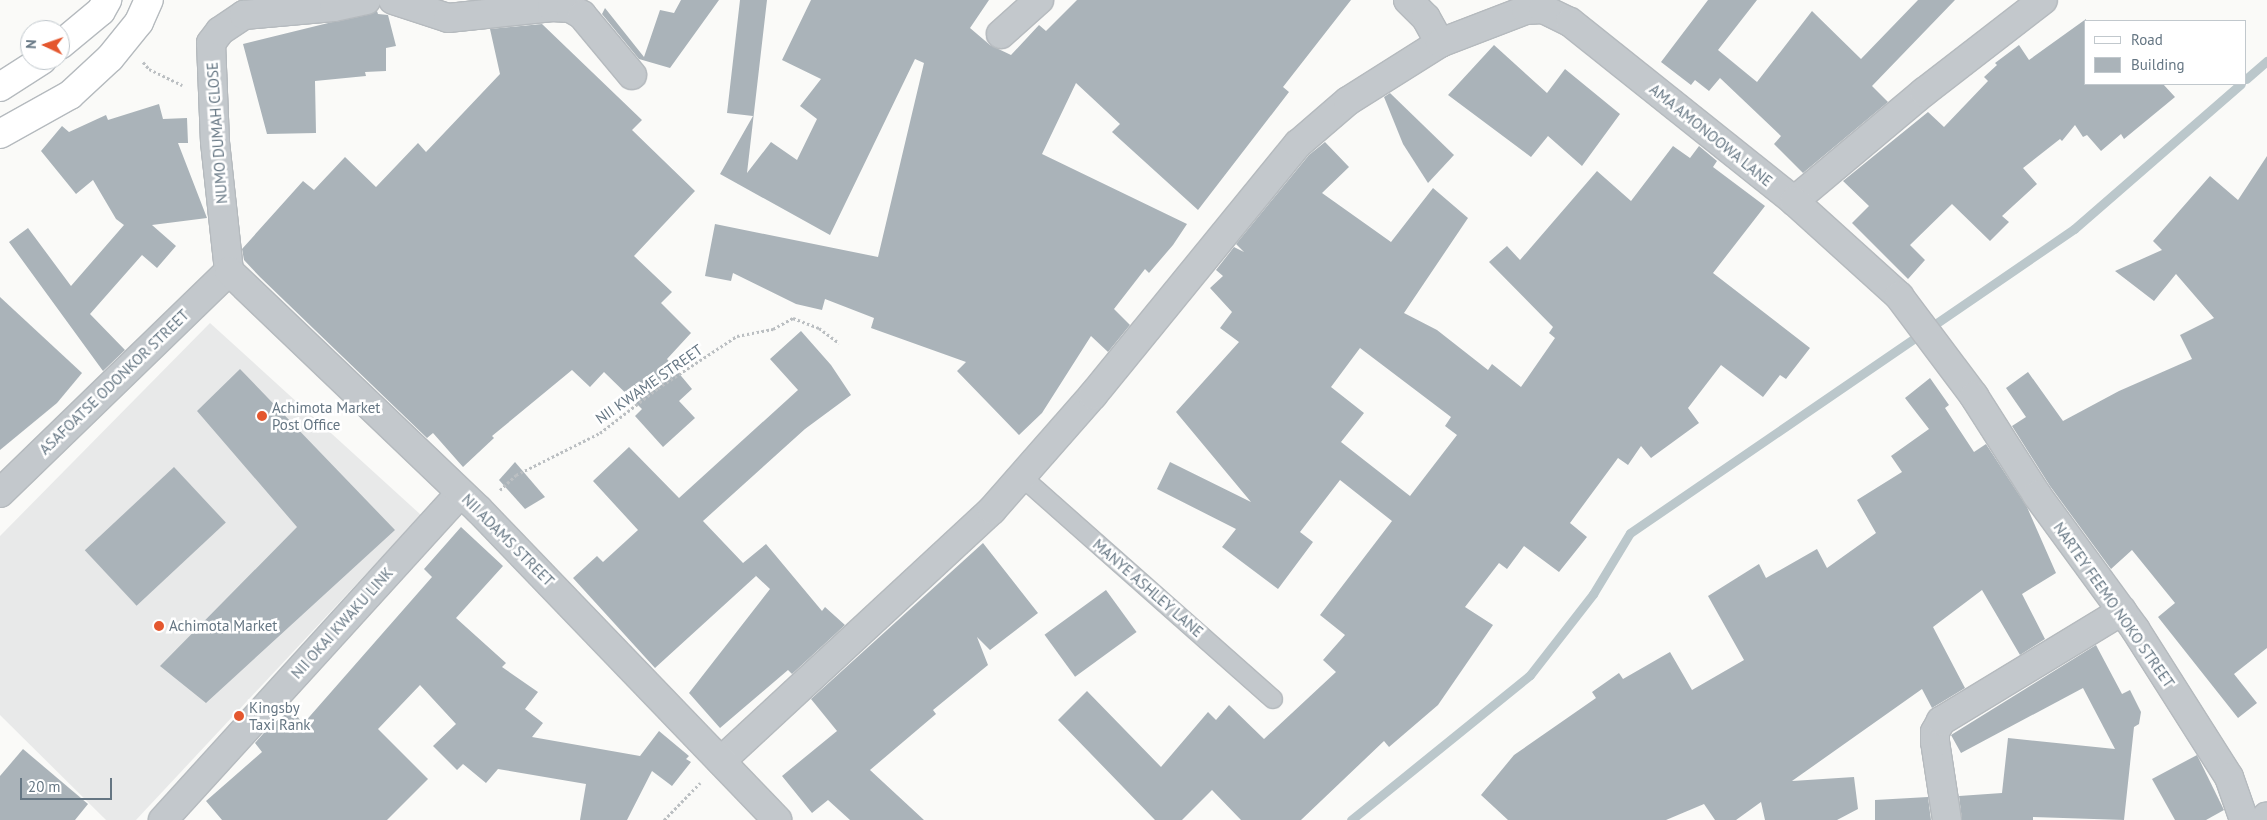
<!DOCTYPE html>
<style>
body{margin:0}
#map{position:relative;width:2267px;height:820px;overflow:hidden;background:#fafaf8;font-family:"PT Sans",sans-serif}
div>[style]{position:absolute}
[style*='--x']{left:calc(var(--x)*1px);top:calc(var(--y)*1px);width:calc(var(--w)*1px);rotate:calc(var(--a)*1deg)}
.built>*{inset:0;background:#e8e9e9}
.stream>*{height:9px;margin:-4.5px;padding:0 4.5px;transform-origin:4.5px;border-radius:4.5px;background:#bbc7cb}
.building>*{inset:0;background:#aab3b9;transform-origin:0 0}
.path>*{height:3px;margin-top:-1.5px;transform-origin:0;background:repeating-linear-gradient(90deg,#bbbfc2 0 2.5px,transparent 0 5px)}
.roads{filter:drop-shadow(1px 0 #b5babe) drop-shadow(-1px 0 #b5babe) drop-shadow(0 1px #b5babe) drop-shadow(0 -1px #b5babe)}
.service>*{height:18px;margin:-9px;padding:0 9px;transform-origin:9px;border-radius:9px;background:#c3c8cc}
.minor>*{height:28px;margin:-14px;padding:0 14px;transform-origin:14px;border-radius:14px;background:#c3c8cc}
.tertiary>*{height:28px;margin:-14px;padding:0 14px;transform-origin:14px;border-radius:14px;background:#c3c8cc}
.primary>*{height:28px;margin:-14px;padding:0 14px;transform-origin:14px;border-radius:14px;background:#fff}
.dots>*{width:14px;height:14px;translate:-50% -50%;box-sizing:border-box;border:2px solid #fff;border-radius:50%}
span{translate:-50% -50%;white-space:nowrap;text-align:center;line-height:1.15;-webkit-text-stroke:5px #fff;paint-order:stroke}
.street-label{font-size:15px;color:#657683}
.poi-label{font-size:15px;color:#657683}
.left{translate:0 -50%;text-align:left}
.legend{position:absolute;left:2084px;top:20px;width:162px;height:65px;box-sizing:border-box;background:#fff;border:1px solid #c1c8cd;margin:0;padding:6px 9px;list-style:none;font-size:15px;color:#657683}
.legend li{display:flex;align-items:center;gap:10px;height:25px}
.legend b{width:25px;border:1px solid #c1c8cd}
.north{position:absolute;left:20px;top:20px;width:50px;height:50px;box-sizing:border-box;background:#fff;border:1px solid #c1c8cd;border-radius:50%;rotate:273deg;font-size:14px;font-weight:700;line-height:20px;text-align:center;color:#657683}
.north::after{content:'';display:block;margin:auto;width:18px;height:22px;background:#e4572e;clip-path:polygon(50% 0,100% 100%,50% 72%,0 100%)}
.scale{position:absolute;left:20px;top:778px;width:92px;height:22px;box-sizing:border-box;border:2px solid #657683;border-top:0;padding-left:6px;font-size:15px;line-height:18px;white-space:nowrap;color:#657683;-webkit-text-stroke:4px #fff;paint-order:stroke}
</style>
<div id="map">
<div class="built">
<div style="clip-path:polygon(210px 323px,421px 515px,136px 820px,106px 820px,0 715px,0 536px)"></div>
</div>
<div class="stream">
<div style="--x:2246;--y:79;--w:28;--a:-41"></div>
<div style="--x:1351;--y:820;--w:230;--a:-39"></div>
<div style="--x:1530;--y:675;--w:103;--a:-52.1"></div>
<div style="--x:1593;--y:594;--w:71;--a:-58.8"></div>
<div style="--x:1630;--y:533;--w:538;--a:-34.4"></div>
<div style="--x:2074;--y:229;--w:221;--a:-41"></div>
</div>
<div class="building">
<div style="clip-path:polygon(681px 0,719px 0,670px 68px,639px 59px,602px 14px,605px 8px,644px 57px,660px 10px,674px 13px)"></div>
<div style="clip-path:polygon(740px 0,767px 0,747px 173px,771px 142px,797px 160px,817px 119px,800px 106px,821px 79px,782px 60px,811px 0,989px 0,970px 28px,990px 45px,1011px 55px,1039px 25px,1046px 31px,1077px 0,1351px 0,1283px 87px,1289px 92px,1198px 210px,1112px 132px,1120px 124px,1076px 83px,1042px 154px,1187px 224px,1173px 245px,1149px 273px,1145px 269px,1114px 309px,1130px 325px,1108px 352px,1091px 336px,1042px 413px,1019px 435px,957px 371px,966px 362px,871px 328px,874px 318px,825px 299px,822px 310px,796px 304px,733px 273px,731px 281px,705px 276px,715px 224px,878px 257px,924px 63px,915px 59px,830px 235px,720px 174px,753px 116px,727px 113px)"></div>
<div style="clip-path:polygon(1708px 0,1757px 0,1718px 50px,1757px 82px,1812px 11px,1861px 59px,1918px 0,1955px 0,1872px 86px,1888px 102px,1803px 173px,1774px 144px,1781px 136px,1720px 78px,1709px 91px,1695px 80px,1691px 85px,1661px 62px)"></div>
<div style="clip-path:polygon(377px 11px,378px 14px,388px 15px,396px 46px,386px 48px,386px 71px,365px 72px,366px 76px,315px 81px,316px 133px,267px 134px,243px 44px)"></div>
<div style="clip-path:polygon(2086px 19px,2086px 84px,2163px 84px,2175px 97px,2124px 139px,2121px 134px,2101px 151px,2087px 135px,2083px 137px,2075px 125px,2062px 141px,2060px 139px,2023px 168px,2037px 184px,2002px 216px,2009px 222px,1990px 241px,1952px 204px,1910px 245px,1925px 260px,1908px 279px,1852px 223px,1869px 206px,1843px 181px,1928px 112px,1944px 127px,1988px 81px,1984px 77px,1997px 65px,1995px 63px,2019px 45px,2029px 60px)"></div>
<div style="clip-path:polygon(542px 24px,642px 120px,632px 130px,695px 191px,634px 256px,672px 292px,661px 303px,691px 333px,667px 359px,692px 389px,679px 401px,695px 418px,663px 447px,635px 416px,642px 409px,604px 372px,590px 387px,572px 370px,492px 436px,494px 438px,463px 467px,433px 433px,427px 438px,260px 277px,244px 260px,242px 249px,303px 181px,314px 190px,345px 157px,376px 187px,418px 143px,426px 152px,500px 74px,490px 29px)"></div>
<div style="clip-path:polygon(1494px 45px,1547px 93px,1565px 69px,1620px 114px,1582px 166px,1548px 136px,1531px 157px,1448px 95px)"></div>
<div style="clip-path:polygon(1390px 93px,1454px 155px,1428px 183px,1403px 144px,1384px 97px)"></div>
<div style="clip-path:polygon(159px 104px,163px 119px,187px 118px,188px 143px,178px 143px,207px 218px,152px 225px,176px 246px,157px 268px,142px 255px,90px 314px,125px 350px,103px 371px,9px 242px,28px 228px,71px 286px,124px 225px,116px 219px,93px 180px,76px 194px,41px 151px,62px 126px,69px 132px,106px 115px,108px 120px)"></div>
<div style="clip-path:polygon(evenodd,1325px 142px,1349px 167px,1322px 193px,1391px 242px,1433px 188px,1468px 218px,1404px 313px,1437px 330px,1488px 370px,1492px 364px,1521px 387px,1555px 338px,1549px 333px,1553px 327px,1489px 262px,1507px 246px,1520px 260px,1597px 171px,1631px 201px,1673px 146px,1690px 158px,1699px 146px,1717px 161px,1713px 167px,1765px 206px,1713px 273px,1810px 348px,1786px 379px,1780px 375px,1763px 397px,1721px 365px,1688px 408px,1699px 423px,1651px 458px,1641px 446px,1628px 465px,1618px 458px,1570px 523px,1587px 537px,1559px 572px,1524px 546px,1507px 569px,1499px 563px,1465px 607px,1493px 625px,1438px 705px,1389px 747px,1384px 741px,1301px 820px,1241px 820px,1212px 790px,1182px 820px,1155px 820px,1058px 720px,1087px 691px,1161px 767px,1208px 712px,1216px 720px,1229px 705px,1264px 739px,1336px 672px,1323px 660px,1345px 635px,1320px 615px,1392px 521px,1340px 480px,1300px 532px,1313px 542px,1278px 589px,1222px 547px,1236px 529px,1157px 489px,1170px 462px,1251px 502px,1176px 412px,1239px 342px,1220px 328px,1232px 312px,1210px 288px,1223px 276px,1216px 270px,1234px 247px,1244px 252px,1236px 244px,1309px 155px,1325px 142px,1360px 348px,1451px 417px,1445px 426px,1457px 435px,1410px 496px,1341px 442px,1364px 413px,1331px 387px,1360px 348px)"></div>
<div style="clip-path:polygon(2267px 156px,2267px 648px,2234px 674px,2257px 703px,2238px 718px,2158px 617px,2175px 603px,2132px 550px,2111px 569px,2050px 486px,2012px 426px,2026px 417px,2006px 388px,2028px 372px,2063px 421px,2119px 391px,2192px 359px,2180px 335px,2214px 318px,2176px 274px,2154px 301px,2115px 271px,2162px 250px,2153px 241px,2210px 176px,2238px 200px)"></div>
<div style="clip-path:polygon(0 297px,82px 373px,57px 403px,0 450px)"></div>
<div style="clip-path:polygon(801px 331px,831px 365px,851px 395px,805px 429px,703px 521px,743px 563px,766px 544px,822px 611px,825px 607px,845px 625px,792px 674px,788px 670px,720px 728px,689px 693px,770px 589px,754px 574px,756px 576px,655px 668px,573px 578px,597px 556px,603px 562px,638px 530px,593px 481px,629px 447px,679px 498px,798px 390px,770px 359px)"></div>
<div style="clip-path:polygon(240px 369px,395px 530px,206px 703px,160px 666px,297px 527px,197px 411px)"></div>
<div style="clip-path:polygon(1930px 378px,1949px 405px,1945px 408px,1974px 452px,1986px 444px,2027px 507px,2056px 573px,2022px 594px,2045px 639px,2020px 655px,1982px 590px,1933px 627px,1965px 688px,1932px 708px,1922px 689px,1792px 781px,1854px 777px,1858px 809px,1837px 820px,1765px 820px,1761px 802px,1736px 820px,1715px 820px,1704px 804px,1666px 820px,1508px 820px,1481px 795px,1514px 755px,1596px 698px,1592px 692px,1619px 673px,1623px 679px,1670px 652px,1692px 690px,1744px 660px,1708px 596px,1759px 564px,1766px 578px,1817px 549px,1827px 568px,1876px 533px,1857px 500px,1902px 472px,1891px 456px,1929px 429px,1905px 398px)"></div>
<div style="clip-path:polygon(515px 462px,545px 497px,525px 509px,499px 480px)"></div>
<div style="left:174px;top:467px;width:76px;height:122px;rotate:47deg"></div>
<div style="clip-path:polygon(461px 527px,503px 566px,456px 618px,506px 663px,502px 667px,538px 692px,525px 709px,543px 723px,532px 737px,640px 756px,659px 731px,689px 756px,686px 759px,691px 762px,672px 786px,652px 771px,627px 820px,580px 820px,586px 784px,498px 769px,486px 783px,463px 764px,457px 770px,433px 746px,456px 724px,420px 685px,378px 729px,428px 779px,387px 820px,222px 820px,206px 801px,262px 752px,255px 743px,270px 726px,292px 709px,303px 724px,432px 577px,424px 569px)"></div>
<div style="clip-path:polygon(983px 543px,1038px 613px,990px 650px,977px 637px,988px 665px,933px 710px,936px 714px,870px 770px,924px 820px,850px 820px,828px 800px,812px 813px,782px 776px,837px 731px,811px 699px)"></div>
<div style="left:1106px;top:590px;width:52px;height:76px;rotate:54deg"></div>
<div style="clip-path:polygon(2096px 645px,2122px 694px,2130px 690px,2141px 712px,2139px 724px,2134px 727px,2124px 820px,2033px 817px,2033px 820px,1962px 820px,1959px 796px,2002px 793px,2008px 738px,2115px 749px,2083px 688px,1961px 753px,1951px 735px)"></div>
<div style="clip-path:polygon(23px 749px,88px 804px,75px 820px,0 820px,0 776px)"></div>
<div style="clip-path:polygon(2197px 755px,2224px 810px,2206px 820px,2175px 820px,2152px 779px)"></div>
<div style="clip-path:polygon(1928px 797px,1931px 820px,1875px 820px,1875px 800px)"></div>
</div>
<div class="path">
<div style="--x:143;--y:62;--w:9;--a:49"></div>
<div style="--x:149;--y:69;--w:37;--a:26"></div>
<div style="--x:500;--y:490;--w:22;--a:-43"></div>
<div style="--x:516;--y:475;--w:94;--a:-26.6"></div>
<div style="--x:600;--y:433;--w:73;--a:-37.8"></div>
<div style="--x:658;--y:388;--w:95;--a:-33.4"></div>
<div style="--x:737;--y:336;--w:37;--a:-11"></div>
<div style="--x:773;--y:329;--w:23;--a:-29"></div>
<div style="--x:793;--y:318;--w:28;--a:21"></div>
<div style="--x:819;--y:328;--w:25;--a:37"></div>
<div style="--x:664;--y:820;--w:52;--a:-45.8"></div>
</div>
<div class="roads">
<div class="service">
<div style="--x:1022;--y:477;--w:335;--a:41.5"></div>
</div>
<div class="minor">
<div style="--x:393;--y:0;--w:58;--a:18.1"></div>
<div style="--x:448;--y:18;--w:105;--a:-6"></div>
<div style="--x:552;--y:7;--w:18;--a:3"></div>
<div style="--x:570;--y:8;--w:14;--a:30"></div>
<div style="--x:582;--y:15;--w:78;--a:50.2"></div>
<div style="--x:1408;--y:0;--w:25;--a:45"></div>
<div style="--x:1426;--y:18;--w:29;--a:61"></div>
<div style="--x:1001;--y:34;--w:51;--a:-41.8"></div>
<div style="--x:1794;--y:201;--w:170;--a:-40"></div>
<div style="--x:1924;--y:92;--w:150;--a:-37.7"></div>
<div style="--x:229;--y:271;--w:130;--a:-96.2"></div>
<div style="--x:215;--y:142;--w:99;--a:-92.3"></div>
<div style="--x:211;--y:43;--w:15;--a:-53"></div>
<div style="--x:220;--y:31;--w:29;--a:-34"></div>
<div style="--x:244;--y:15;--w:90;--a:-5.1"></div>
<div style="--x:334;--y:7;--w:33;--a:-12"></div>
<div style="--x:721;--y:761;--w:369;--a:-42.8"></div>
<div style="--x:992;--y:510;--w:153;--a:-48.7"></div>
<div style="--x:1093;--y:395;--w:324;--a:-50.8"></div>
<div style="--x:1298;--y:144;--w:66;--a:-40.7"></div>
<div style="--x:1348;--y:101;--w:109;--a:-32.2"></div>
<div style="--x:1440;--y:43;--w:92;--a:-21"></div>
<div style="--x:1526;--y:10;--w:17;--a:-3"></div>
<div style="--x:1543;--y:9;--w:30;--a:26"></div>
<div style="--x:1570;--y:22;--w:287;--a:38.6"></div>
<div style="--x:1794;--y:201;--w:142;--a:42.1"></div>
<div style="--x:1899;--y:296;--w:125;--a:53.1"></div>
<div style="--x:1974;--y:396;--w:117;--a:57.5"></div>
<div style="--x:2037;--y:495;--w:166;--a:53.8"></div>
<div style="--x:2135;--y:629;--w:175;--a:57.6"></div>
<div style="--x:2229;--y:777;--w:46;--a:70.8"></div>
<div style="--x:163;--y:820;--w:442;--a:-47.7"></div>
<div style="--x:1947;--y:820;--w:79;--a:-98.7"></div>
<div style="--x:1935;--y:742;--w:10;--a:-90"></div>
<div style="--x:1935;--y:732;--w:13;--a:-61"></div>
<div style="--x:1941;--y:721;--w:212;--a:-31.3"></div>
<div style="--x:2265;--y:820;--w:4;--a:-63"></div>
</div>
<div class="tertiary">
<div style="--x:0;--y:493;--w:319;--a:-44.1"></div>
<div style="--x:229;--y:271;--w:346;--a:43.7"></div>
<div style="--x:479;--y:510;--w:430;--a:46.1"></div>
</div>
<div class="primary">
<div style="--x:60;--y:45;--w:53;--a:-39.7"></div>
<div style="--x:101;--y:11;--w:13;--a:-61"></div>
<div style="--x:0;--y:87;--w:50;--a:-32.7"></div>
<div style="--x:0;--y:134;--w:80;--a:-29.1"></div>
<div style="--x:70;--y:95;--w:54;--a:-42.8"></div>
<div style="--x:110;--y:58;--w:46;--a:-51.1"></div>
<div style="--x:139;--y:22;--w:24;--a:-66"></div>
</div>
</div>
<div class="dots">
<div style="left:262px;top:416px;background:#e4572e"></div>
<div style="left:159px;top:626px;background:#e4572e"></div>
<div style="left:239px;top:716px;background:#e4572e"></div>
</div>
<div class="street-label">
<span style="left:217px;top:133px;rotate:-94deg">NUMO DUMAH CLOSE</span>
<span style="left:1711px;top:135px;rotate:39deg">AMA AMONOOWA LANE</span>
<span style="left:114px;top:382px;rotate:-44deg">ASAFOATSE ODONKOR STREET</span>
<span style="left:649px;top:384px;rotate:-35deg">NII KWAME STREET</span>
<span style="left:508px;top:540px;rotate:45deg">NII ADAMS STREET</span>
<span style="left:1148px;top:588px;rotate:41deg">MANYE ASHLEY LANE</span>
<span style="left:2114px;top:605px;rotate:55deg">NARTEY FEEMO NOKO STREET</span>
<span style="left:342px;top:623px;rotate:-48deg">NII OKAI KWAKU LINK</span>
</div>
<div class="poi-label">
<span class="left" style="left:272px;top:416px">Achimota Market<br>Post Office</span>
<span class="left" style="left:169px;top:626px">Achimota Market</span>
<span class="left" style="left:249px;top:716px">Kingsby<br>Taxi Rank</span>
</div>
<ul class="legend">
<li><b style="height:6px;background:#fff"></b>Road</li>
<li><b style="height:14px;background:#aab3b9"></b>Building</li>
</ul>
<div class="north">N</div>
<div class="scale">20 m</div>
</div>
